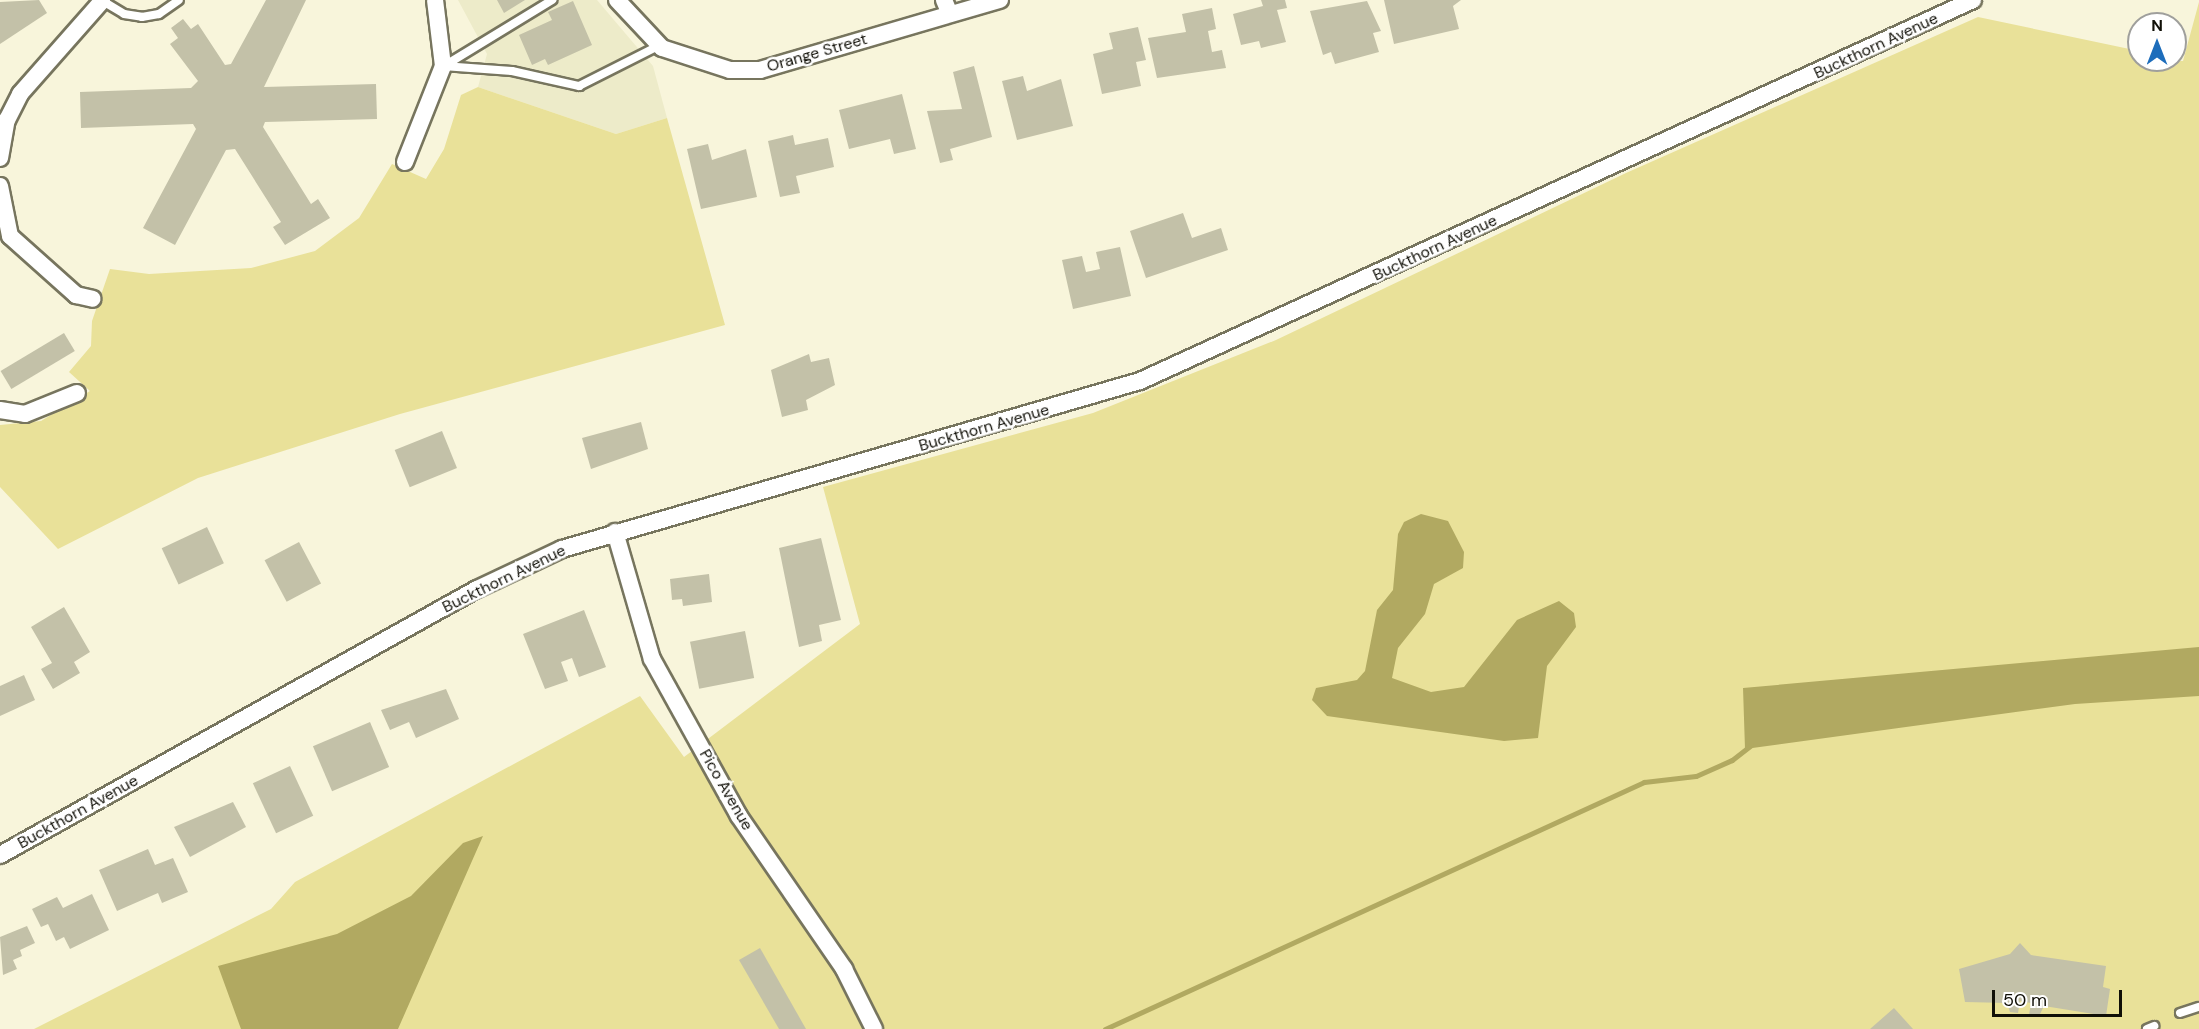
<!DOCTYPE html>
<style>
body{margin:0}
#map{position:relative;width:2199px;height:1029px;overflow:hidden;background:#f8f5db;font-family:"DM Sans",sans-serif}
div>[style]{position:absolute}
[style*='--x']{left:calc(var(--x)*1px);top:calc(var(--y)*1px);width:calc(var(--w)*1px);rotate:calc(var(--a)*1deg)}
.built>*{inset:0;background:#edebc9}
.green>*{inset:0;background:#e9e199}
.water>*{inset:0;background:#b1a961}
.stream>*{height:5px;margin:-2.5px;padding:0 2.5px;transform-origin:2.5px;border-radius:2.5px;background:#b1a961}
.building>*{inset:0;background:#c3c1a8;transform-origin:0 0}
.roads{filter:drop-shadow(2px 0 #77755e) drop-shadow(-2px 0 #77755e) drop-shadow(0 2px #77755e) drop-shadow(0 -2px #77755e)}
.service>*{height:8px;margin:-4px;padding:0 4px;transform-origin:4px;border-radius:4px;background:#fff}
.minor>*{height:16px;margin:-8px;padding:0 8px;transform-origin:8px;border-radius:8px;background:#fff}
span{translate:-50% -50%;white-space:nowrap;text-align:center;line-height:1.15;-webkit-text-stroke:5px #fff;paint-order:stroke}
.street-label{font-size:16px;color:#100f07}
.north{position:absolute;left:2127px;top:12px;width:60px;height:60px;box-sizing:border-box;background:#fff;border:2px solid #9f9f9c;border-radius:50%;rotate:0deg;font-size:16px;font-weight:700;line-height:24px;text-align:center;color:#100f07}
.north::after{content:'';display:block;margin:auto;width:21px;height:27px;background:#1d6dbb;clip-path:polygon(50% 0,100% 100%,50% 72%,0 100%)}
.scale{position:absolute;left:1992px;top:990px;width:130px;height:27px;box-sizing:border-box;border:3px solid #100f07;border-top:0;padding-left:8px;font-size:18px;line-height:21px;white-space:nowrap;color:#100f07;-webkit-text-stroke:4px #fff;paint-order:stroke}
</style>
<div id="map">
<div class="built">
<div style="clip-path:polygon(458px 0,597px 0,653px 66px,667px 118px,616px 134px,478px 87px,487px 54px)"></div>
</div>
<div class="green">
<div style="clip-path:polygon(2199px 2px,2199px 1029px,34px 1029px,271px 909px,295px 882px,640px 696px,684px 757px,860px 624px,823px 487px,1093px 413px,1276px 340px,1626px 173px,1978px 17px,2139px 51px,2139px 60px,2183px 61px)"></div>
<div style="clip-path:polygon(478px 87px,616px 134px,667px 118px,725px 325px,400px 414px,198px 478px,58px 549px,0 487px,0 425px,41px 421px,90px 391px,69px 372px,91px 346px,92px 321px,110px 269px,149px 274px,251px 268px,315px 251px,359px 218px,392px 164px,426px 179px,444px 149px,461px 95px)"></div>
</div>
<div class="water">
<div style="clip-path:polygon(1421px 514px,1448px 521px,1464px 552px,1463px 568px,1434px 584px,1425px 614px,1398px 648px,1392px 678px,1431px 692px,1464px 687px,1517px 620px,1559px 601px,1574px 613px,1576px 627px,1547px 666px,1538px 738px,1504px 741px,1327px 716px,1312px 700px,1316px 688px,1357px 680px,1365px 671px,1377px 610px,1393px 590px,1398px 534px,1404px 522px)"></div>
<div style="clip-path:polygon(2199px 647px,2199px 696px,2075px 704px,1745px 749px,1743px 688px)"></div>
<div style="clip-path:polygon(483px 836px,398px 1029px,241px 1029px,218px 966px,337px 934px,411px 896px,463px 843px)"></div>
</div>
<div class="stream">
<div style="--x:1105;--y:1029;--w:593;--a:-24.62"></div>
<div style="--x:1644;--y:782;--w:52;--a:-6.6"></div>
<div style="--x:1696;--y:776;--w:39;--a:-24"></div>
<div style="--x:1732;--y:760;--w:24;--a:-38"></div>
</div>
<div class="building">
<div style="clip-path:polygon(39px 0,47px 13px,0 44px,0 2px)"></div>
<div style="clip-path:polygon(266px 0,306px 0,264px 87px,376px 84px,377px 119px,265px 122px,263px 127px,311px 204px,318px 199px,330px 218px,285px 245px,273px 227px,281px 222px,235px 149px,226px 150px,175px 245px,143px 228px,196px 129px,193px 124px,81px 128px,80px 92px,191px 88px,198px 81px,170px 44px,178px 38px,171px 28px,183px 19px,191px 29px,198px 24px,225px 65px,231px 64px)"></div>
<div style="clip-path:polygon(497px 0,525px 0,504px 13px)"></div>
<div style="clip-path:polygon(1261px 0,1285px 0,1287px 8px,1277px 10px,1286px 42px,1261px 48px,1259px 41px,1241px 45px,1233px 14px,1263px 6px)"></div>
<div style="clip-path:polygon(1384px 0,1461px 0,1453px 6px,1459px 29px,1394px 44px)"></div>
<div style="clip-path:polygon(573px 1px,592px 45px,548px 65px,545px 59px,532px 65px,519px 35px,552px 20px,548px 12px)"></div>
<div style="clip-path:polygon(1367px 1px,1381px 31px,1373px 33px,1379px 52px,1335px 64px,1331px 52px,1323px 55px,1310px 11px)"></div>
<div style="clip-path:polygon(1212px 8px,1216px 29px,1208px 31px,1212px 52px,1222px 50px,1226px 68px,1157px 78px,1148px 38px,1186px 32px,1182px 14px)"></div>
<div style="clip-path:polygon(1138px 27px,1146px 60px,1136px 62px,1141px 86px,1102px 94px,1093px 54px,1113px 49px,1109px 33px)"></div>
<div style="clip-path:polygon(974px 66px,992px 137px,950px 149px,953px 160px,940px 163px,927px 111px,962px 109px,953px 72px)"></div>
<div style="clip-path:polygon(1023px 76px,1027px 91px,1061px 79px,1073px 126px,1017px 140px,1002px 81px)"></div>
<div style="clip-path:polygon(902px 94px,916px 149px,894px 154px,890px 139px,849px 149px,839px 110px)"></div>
<div style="clip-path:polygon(793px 135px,795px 145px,828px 138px,834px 167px,796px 176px,800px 193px,780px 197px,768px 141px)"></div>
<div style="clip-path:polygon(708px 144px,712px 160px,746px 149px,757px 197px,701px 209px,687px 149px)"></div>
<div style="clip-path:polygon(1183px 213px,1192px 238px,1221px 228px,1228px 250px,1146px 278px,1130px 231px)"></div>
<div style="clip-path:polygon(1120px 247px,1131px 296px,1073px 309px,1062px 260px,1082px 256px,1086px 272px,1100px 269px,1096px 252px)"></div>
<div style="left:64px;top:333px;width:21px;height:74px;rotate:59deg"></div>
<div style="clip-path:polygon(809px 354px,811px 362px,829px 358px,835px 385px,806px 400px,808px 410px,782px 417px,771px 370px)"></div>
<div style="clip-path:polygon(641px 422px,648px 449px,591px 469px,582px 438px)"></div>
<div style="left:442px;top:431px;width:40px;height:51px;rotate:68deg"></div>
<div style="left:207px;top:527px;width:40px;height:50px;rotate:65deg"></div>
<div style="clip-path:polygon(821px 538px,841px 620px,819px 625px,822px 641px,799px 647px,779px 548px)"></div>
<div style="left:299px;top:542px;width:47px;height:39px;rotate:62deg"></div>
<div style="clip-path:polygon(709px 574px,712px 602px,683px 606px,682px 599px,672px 600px,670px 579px)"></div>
<div style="clip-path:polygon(64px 607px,90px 652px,74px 662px,80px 673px,53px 689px,41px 669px,52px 663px,31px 627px)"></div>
<div style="clip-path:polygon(584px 610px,606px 667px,579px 677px,572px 658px,561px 662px,568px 681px,545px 689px,523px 634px)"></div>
<div style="left:745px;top:631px;width:48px;height:56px;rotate:79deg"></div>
<div style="clip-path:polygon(24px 675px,35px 700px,0 716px,0 686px)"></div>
<div style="clip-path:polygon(446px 689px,459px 719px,416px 738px,409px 722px,390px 730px,381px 710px)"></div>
<div style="left:370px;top:722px;width:49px;height:62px;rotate:67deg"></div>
<div style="left:290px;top:766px;width:55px;height:41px;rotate:65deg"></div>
<div style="clip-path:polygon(233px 802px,246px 827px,190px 857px,174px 827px)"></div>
<div style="clip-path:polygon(148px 849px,155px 865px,173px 858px,188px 892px,162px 903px,158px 893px,117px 911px,99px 870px)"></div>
<div style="clip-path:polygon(92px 894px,109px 930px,70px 949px,64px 937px,56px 941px,48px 924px,41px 927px,32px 909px,57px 897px,63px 908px)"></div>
<div style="clip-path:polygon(27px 926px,35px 943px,20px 950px,22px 956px,13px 960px,17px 969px,3px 975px,0 937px)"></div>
<div style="clip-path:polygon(2020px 943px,2031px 955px,2106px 966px,2103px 987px,2110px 989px,2106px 1016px,2044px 1006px,2039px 1016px,2029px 1015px,2031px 1003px,2020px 1001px,2018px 1013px,2010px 1012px,2007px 1003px,1965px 1002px,1959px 969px,2010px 954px)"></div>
<div style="clip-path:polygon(760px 948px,806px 1029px,779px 1029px,739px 960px)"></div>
<div style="clip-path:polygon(1894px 1008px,1913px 1029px,1870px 1029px)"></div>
</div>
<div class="roads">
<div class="service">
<div style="--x:101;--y:0;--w:27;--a:31"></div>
<div style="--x:124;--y:14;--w:18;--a:9"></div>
<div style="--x:142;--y:17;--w:17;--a:-10"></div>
<div style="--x:159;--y:14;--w:24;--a:-35"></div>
<div style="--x:443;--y:66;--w:69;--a:4.1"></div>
<div style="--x:512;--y:71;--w:69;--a:12.6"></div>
<div style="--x:579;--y:86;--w:91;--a:-26.8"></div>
<div style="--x:444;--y:66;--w:127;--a:-31.4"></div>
<div style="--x:2180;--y:1013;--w:20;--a:-18"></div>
<div style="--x:2147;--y:1029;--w:8;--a:-23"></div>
</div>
<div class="minor">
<div style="--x:617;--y:0;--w:66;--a:46.8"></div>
<div style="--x:662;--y:48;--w:71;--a:17.9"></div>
<div style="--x:730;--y:70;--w:30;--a:0"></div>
<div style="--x:760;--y:70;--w:250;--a:-16.3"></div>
<div style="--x:944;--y:0;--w:15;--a:67"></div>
<div style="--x:0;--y:158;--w:39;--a:-80"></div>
<div style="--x:7;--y:120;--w:29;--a:-63"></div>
<div style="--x:20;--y:94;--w:124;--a:-48.6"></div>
<div style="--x:405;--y:162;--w:103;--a:-68.4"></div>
<div style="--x:443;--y:66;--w:66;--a:-96.9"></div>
<div style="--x:0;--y:186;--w:51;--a:78.7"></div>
<div style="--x:10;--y:236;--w:89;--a:41.8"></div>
<div style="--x:76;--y:295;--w:17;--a:13"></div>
<div style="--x:0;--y:410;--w:25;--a:9"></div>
<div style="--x:25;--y:414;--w:56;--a:-22"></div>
<div style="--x:615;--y:532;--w:132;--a:73.8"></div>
<div style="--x:652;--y:659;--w:179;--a:61"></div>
<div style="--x:739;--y:816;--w:186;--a:55.5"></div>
<div style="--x:844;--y:969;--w:67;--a:63.4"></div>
<div style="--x:0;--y:855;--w:546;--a:-29.15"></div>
<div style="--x:477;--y:589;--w:94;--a:-25.2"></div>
<div style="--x:562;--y:549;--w:602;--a:-16.21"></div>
<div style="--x:1140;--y:381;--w:916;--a:-24.58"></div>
</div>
</div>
<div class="street-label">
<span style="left:1876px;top:46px;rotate:-25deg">Buckthorn Avenue</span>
<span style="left:817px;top:53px;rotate:-16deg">Orange Street</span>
<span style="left:1435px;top:248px;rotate:-25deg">Buckthorn Avenue</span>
<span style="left:984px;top:428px;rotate:-16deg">Buckthorn Avenue</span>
<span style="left:504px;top:579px;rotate:-26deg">Buckthorn Avenue</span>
<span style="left:726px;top:790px;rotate:60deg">Pico Avenue</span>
<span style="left:78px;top:812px;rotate:-29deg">Buckthorn Avenue</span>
</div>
<div class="north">N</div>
<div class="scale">50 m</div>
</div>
